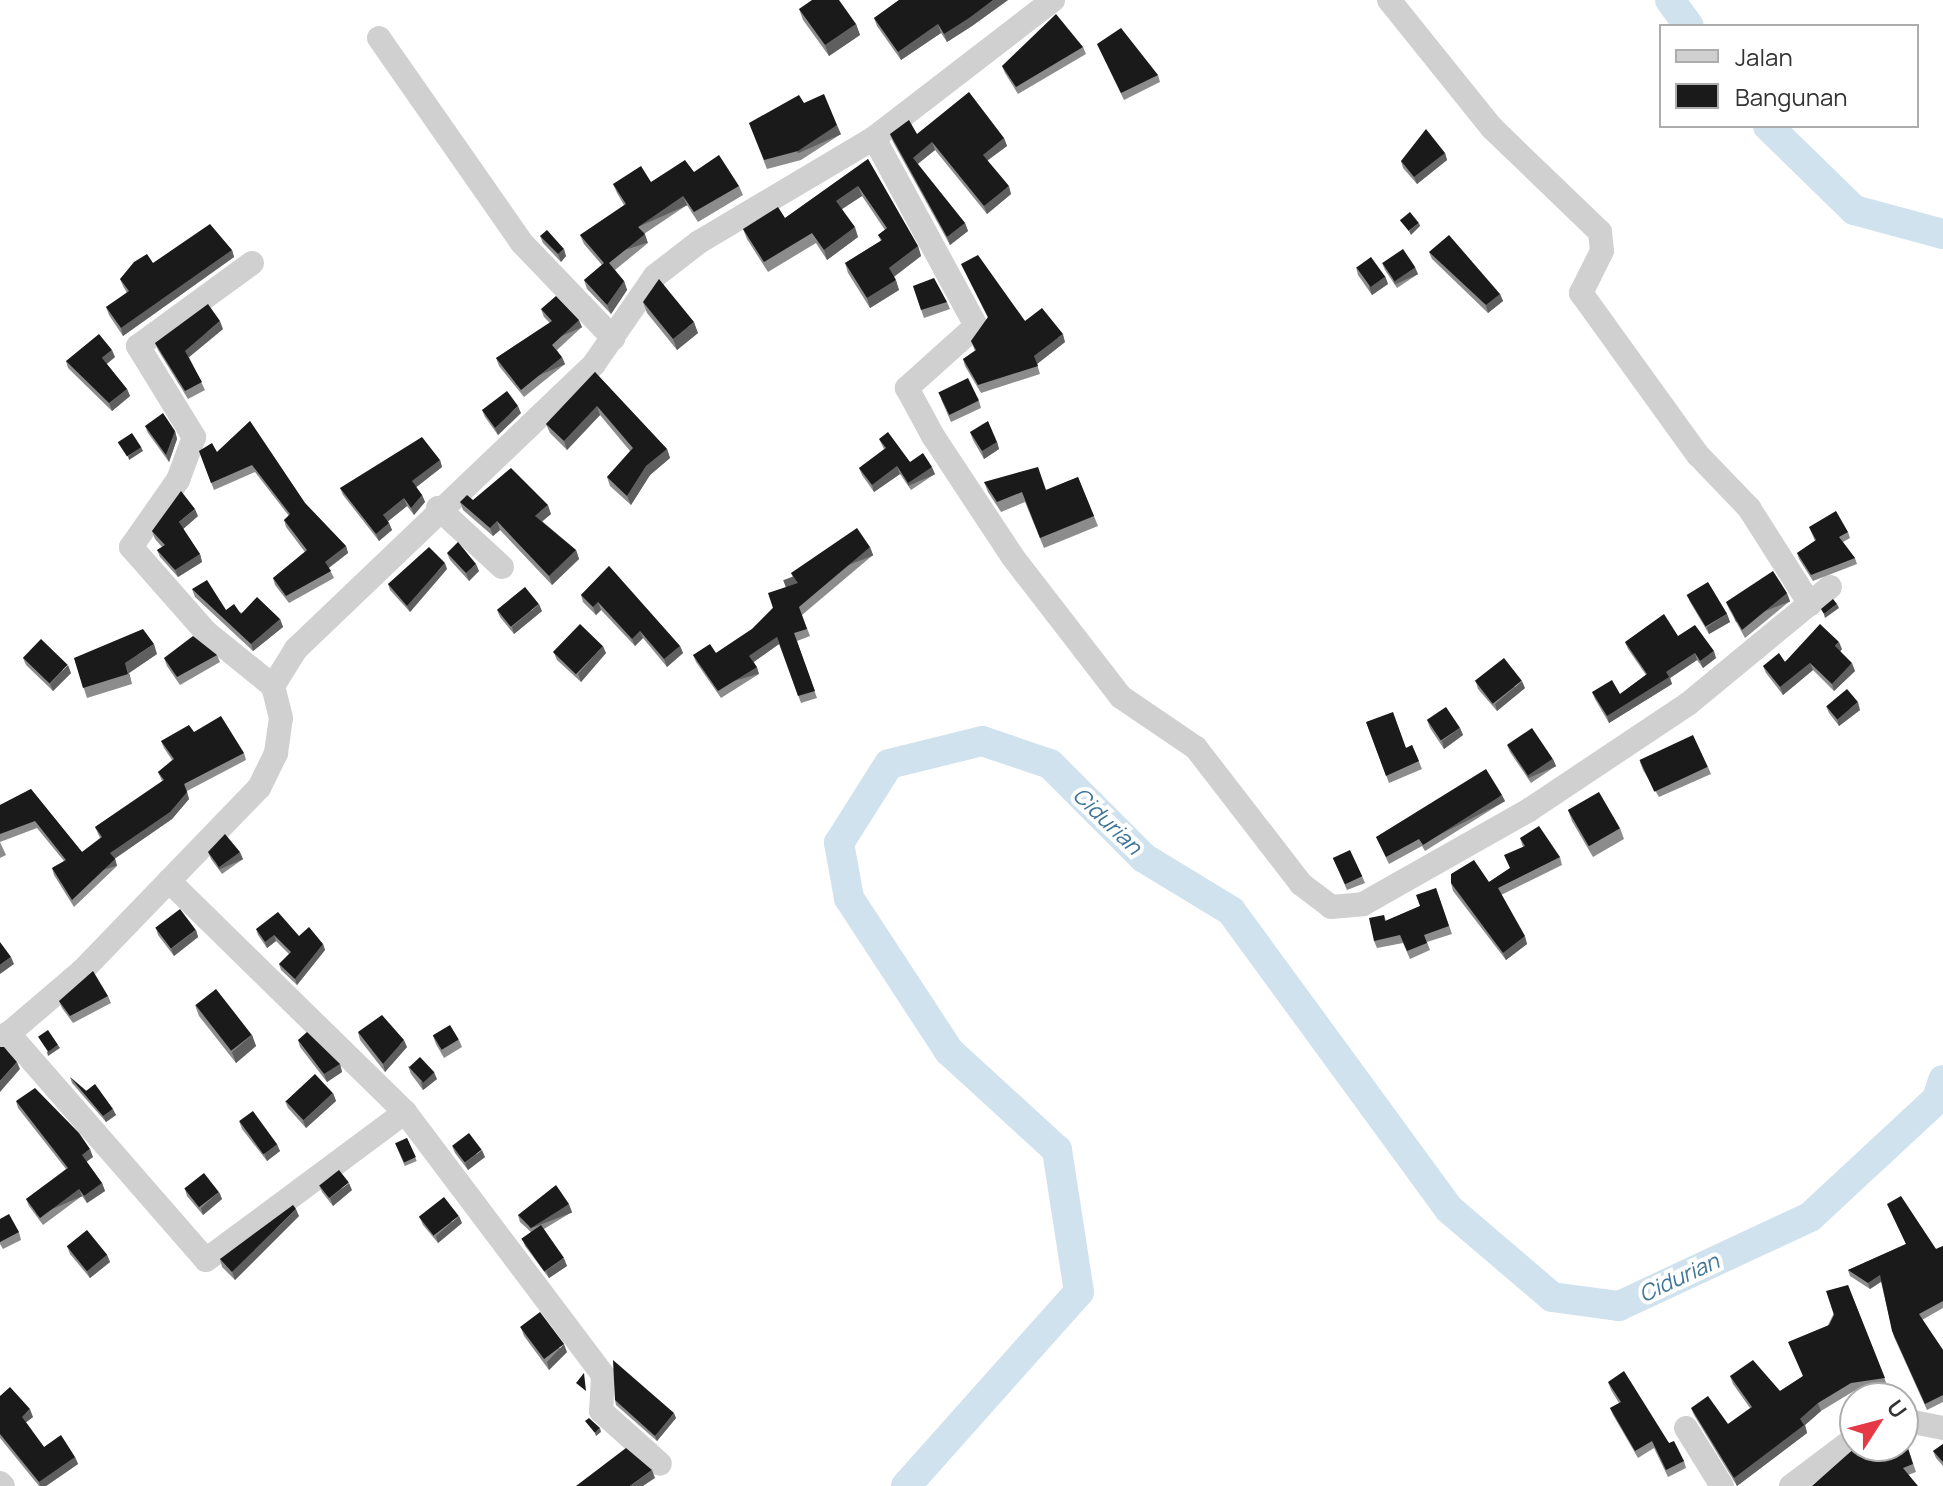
<!DOCTYPE html>
<style>
body{margin:0}
#map{position:relative;width:1943px;height:1486px;overflow:hidden;background:#fff;font-family:Manrope,sans-serif}
div>[style]{position:absolute}
[style*='--x']{left:calc(var(--x)*1px);top:calc(var(--y)*1px);width:calc(var(--w)*1px);rotate:calc(var(--a)*1deg)}
.river>*{height:30px;margin:-15px;padding:0 15px;transform-origin:15px;border-radius:15px;background:#cfe2ee}
.minor>*{height:24px;margin:-12px;padding:0 12px;transform-origin:12px;border-radius:12px;background:#d0d0d0}
.wall>*{inset:0;background:#8c8c8c;transform-origin:0 0}
.shaded-wall>*{inset:0;background:#5f5f5f;transform-origin:0 0}
.building>*{inset:0;background:#1a1a1a;transform-origin:0 0}
span{translate:-50% -50%;white-space:nowrap;text-align:center;line-height:1.15;-webkit-text-stroke:8px #fff;paint-order:stroke}
.water-label{font-size:22px;color:#3f7597;font-style:italic}
.legend{position:absolute;left:1659px;top:24px;width:260px;height:104px;box-sizing:border-box;background:#fff;border:2px solid #adadad;margin:0;padding:10px 14px;list-style:none;font-size:24px;color:#333}
.legend li{display:flex;align-items:center;gap:16px;height:40px}
.legend b{width:40px;border:2px solid #adadad}
.north{position:absolute;left:1839px;top:1382px;width:80px;height:80px;box-sizing:border-box;background:#fff;border:2px solid #adadad;border-radius:50%;rotate:54deg;font-size:22px;font-weight:700;line-height:32px;text-align:center;color:#333}
.north::after{content:'';display:block;margin:auto;width:28px;height:36px;background:#e63946;clip-path:polygon(50% 0,100% 100%,50% 72%,0 100%)}
</style>
<div id="map">
<div class="river">
<div style="--x:1670;--y:0;--w:32;--a:54"></div>
<div style="--x:1768;--y:126;--w:120;--a:44.3"></div>
<div style="--x:1854;--y:210;--w:92;--a:15.1"></div>
<div style="--x:906;--y:1486;--w:260;--a:-48.3"></div>
<div style="--x:1079;--y:1292;--w:144;--a:-98.8"></div>
<div style="--x:1057;--y:1150;--w:147;--a:-137.5"></div>
<div style="--x:949;--y:1051;--w:183;--a:-123.2"></div>
<div style="--x:849;--y:898;--w:56;--a:-100.3"></div>
<div style="--x:839;--y:843;--w:93;--a:-57.7"></div>
<div style="--x:889;--y:764;--w:96;--a:-13.9"></div>
<div style="--x:982;--y:741;--w:72;--a:18.7"></div>
<div style="--x:1050;--y:764;--w:133;--a:45"></div>
<div style="--x:1144;--y:858;--w:102;--a:31.3"></div>
<div style="--x:1231;--y:911;--w:369;--a:53.8"></div>
<div style="--x:1449;--y:1209;--w:135;--a:40.5"></div>
<div style="--x:1552;--y:1297;--w:68;--a:7.7"></div>
<div style="--x:1619;--y:1306;--w:211;--a:-25"></div>
<div style="--x:1810;--y:1217;--w:173;--a:-42.9"></div>
<div style="--x:1937;--y:1099;--w:20;--a:-72"></div>
</div>
<div class="minor">
<div style="--x:1389;--y:0;--w:164;--a:51.2"></div>
<div style="--x:1492;--y:128;--w:150;--a:43.9"></div>
<div style="--x:1600;--y:232;--w:19;--a:84"></div>
<div style="--x:1602;--y:251;--w:47;--a:116.6"></div>
<div style="--x:1581;--y:293;--w:200;--a:54.2"></div>
<div style="--x:1698;--y:455;--w:74;--a:46.1"></div>
<div style="--x:1749;--y:508;--w:114;--a:57.6"></div>
<div style="--x:379;--y:38;--w:250;--a:55.1"></div>
<div style="--x:522;--y:243;--w:132;--a:46.2"></div>
<div style="--x:874;--y:138;--w:214;--a:61.5"></div>
<div style="--x:976;--y:326;--w:93;--a:138.1"></div>
<div style="--x:907;--y:388;--w:55;--a:61.6"></div>
<div style="--x:933;--y:436;--w:144;--a:56.6"></div>
<div style="--x:1012;--y:556;--w:178;--a:52.3"></div>
<div style="--x:1121;--y:697;--w:91;--a:34.2"></div>
<div style="--x:1196;--y:748;--w:172;--a:52.3"></div>
<div style="--x:1301;--y:884;--w:38;--a:37"></div>
<div style="--x:1331;--y:907;--w:32;--a:-5"></div>
<div style="--x:1363;--y:904;--w:191;--a:-29.5"></div>
<div style="--x:1529;--y:810;--w:191;--a:-33.7"></div>
<div style="--x:1688;--y:704;--w:184;--a:-39.5"></div>
<div style="--x:252;--y:263;--w:141;--a:143.9"></div>
<div style="--x:138;--y:346;--w:107;--a:58.4"></div>
<div style="--x:194;--y:437;--w:46;--a:110.4"></div>
<div style="--x:178;--y:480;--w:82;--a:125"></div>
<div style="--x:131;--y:547;--w:113;--a:48.6"></div>
<div style="--x:206;--y:632;--w:86;--a:38.9"></div>
<div style="--x:438;--y:508;--w:87;--a:42.7"></div>
<div style="--x:169;--y:881;--w:330;--a:44.4"></div>
<div style="--x:8;--y:1033;--w:301;--a:48.9"></div>
<div style="--x:206;--y:1260;--w:248;--a:-36.6"></div>
<div style="--x:405;--y:1112;--w:329;--a:53"></div>
<div style="--x:603;--y:1375;--w:36;--a:93"></div>
<div style="--x:601;--y:1411;--w:79;--a:41.9"></div>
<div style="--x:0;--y:1041;--w:108;--a:-40.5"></div>
<div style="--x:82;--y:971;--w:255;--a:-46"></div>
<div style="--x:259;--y:788;--w:39;--a:-64"></div>
<div style="--x:276;--y:753;--w:35;--a:-82"></div>
<div style="--x:281;--y:718;--w:33;--a:-104"></div>
<div style="--x:273;--y:686;--w:44;--a:-58.1"></div>
<div style="--x:296;--y:649;--w:412;--a:-43.7"></div>
<div style="--x:594;--y:364;--w:107;--a:-55.3"></div>
<div style="--x:655;--y:276;--w:56;--a:-37.7"></div>
<div style="--x:699;--y:242;--w:204;--a:-30.7"></div>
<div style="--x:874;--y:138;--w:226;--a:-37.6"></div>
<div style="--x:1903;--y:1420;--w:41;--a:11.3"></div>
<div style="--x:1686;--y:1428;--w:68;--a:58.2"></div>
<div style="--x:0;--y:1483;--w:4;--a:45"></div>
<div style="--x:1791;--y:1486;--w:80;--a:-36.9"></div>
</div>
<div class="wall">
<div style="clip-path:polygon(899px 0,1008px 0,972px 26px,947px 42px,941px 33px,901px 60px,877px 26px,874px 18px)"></div>
<div style="clip-path:polygon(799px 9px,856px 24px,860px 35px,829px 56px,803px 20px)"></div>
<div style="clip-path:polygon(1097px 44px,1158px 75px,1160px 82px,1124px 100px)"></div>
<div style="clip-path:polygon(1083px 47px,1086px 54px,1018px 94px,1005px 73px,1002px 66px)"></div>
<div style="clip-path:polygon(749px 123px,841px 134px,801px 160px,767px 169px)"></div>
<div style="clip-path:polygon(890px 134px,917px 134px,1004px 138px,1007px 146px,987px 161px,1011px 194px,987px 214px,935px 150px,918px 164px,965px 223px,968px 231px,950px 245px,893px 142px)"></div>
<div style="clip-path:polygon(1445px 153px,1447px 160px,1417px 184px,1403px 168px,1401px 161px)"></div>
<div style="clip-path:polygon(868px 159px,918px 246px,921px 256px,894px 277px,899px 290px,870px 308px,848px 273px,845px 263px,881px 241px,878px 235px,885px 230px,862px 196px,842px 209px,858px 237px,827px 260px,816px 243px,768px 272px,747px 239px,743px 229px,785px 218px)"></div>
<div style="clip-path:polygon(694px 172px,739px 186px,743px 195px,698px 222px,687px 205px,644px 234px,648px 243px,615px 270px,624px 281px,627px 290px,611px 314px,587px 289px,584px 280px,602px 265px,584px 244px,580px 235px,624px 205px,617px 193px,613px 184px,651px 182px)"></div>
<div style="clip-path:polygon(540px 236px,566px 256px,561px 262px,543px 243px)"></div>
<div style="clip-path:polygon(232px 250px,234px 257px,123px 336px,109px 315px,106px 307px,127px 293px,123px 286px,120px 279px,153px 263px)"></div>
<div style="clip-path:polygon(1429px 252px,1500px 294px,1503px 301px,1488px 313px,1432px 259px)"></div>
<div style="clip-path:polygon(1382px 263px,1418px 274px,1397px 288px,1385px 270px)"></div>
<div style="clip-path:polygon(961px 264px,1025px 321px,1065px 342px,1037px 364px,1040px 374px,981px 393px,965px 366px,963px 359px,975px 351px,971px 341px,988px 318px)"></div>
<div style="clip-path:polygon(1356px 267px,1385px 276px,1388px 284px,1372px 295px,1358px 275px)"></div>
<div style="clip-path:polygon(913px 286px,947px 302px,950px 309px,924px 318px)"></div>
<div style="clip-path:polygon(643px 302px,698px 333px,677px 350px,647px 313px)"></div>
<div style="clip-path:polygon(541px 309px,582px 327px,557px 350px,565px 364px,524px 397px,499px 366px,496px 358px,550px 323px,544px 317px)"></div>
<div style="clip-path:polygon(223px 329px,189px 357px,205px 390px,188px 399px,158px 350px,155px 343px)"></div>
<div style="clip-path:polygon(115px 357px,107px 364px,127px 389px,130px 396px,112px 411px,68px 368px,66px 361px)"></div>
<div style="clip-path:polygon(595px 372px,667px 449px,670px 458px,650px 475px,631px 505px,610px 486px,607px 477px,630px 451px,600px 415px,567px 450px,550px 433px,546px 424px)"></div>
<div style="clip-path:polygon(941px 399px,979px 401px,981px 408px,951px 422px)"></div>
<div style="clip-path:polygon(482px 410px,521px 413px,498px 435px,485px 417px)"></div>
<div style="clip-path:polygon(250px 421px,305px 503px,346px 546px,348px 553px,329px 568px,334px 578px,289px 603px,275px 585px,273px 578px,305px 552px,286px 527px,284px 520px,289px 516px,255px 472px,214px 490px,199px 451px,217px 452px)"></div>
<div style="clip-path:polygon(145px 426px,175px 431px,177px 439px,169px 462px,148px 433px)"></div>
<div style="clip-path:polygon(970px 432px,997px 442px,999px 449px,984px 459px,973px 440px)"></div>
<div style="clip-path:polygon(879px 439px,910px 462px,935px 474px,911px 490px,900px 474px,874px 492px,862px 475px,859px 468px,884px 449px)"></div>
<div style="clip-path:polygon(440px 460px,442px 467px,416px 487px,422px 495px,425px 502px,414px 515px,407px 506px,388px 521px,392px 530px,379px 541px,343px 495px,340px 488px)"></div>
<div style="clip-path:polygon(1078px 477px,1098px 526px,1044px 548px,1025px 502px,1001px 512px,988px 492px,984px 482px,1046px 490px)"></div>
<div style="clip-path:polygon(473px 500px,551px 514px,542px 521px,576px 550px,579px 559px,552px 585px,500px 530px,493px 536px,463px 510px,460px 502px)"></div>
<div style="clip-path:polygon(198px 516px,183px 529px,200px 554px,202px 562px,178px 577px,160px 557px,157px 550px,162px 547px,155px 539px,152px 531px)"></div>
<div style="clip-path:polygon(1809px 527px,1848px 532px,1850px 538px,1843px 542px,1855px 558px,1857px 564px,1813px 581px,1799px 559px,1797px 553px,1815px 541px)"></div>
<div style="clip-path:polygon(870px 547px,873px 555px,802px 615px,810px 636px,797px 641px,817px 698px,801px 703px,779px 644px,754px 662px,759px 674px,721px 698px,696px 662px,693px 655px,716px 653px,752px 629px,796px 584px,791px 573px)"></div>
<div style="clip-path:polygon(447px 553px,479px 571px,469px 581px,450px 560px)"></div>
<div style="clip-path:polygon(609px 566px,680px 646px,683px 653px,667px 667px,643px 638px,635px 646px,601px 610px,596px 615px,583px 602px,581px 595px)"></div>
<div style="clip-path:polygon(447px 569px,410px 612px,390px 590px,388px 584px)"></div>
<div style="clip-path:polygon(192px 589px,226px 610px,280px 619px,283px 627px,253px 651px,195px 597px)"></div>
<div style="clip-path:polygon(1687px 595px,1727px 614px,1730px 622px,1709px 634px,1690px 602px)"></div>
<div style="clip-path:polygon(1790px 601px,1745px 638px,1729px 609px,1726px 602px)"></div>
<div style="clip-path:polygon(497px 610px,542px 611px,514px 634px,500px 617px)"></div>
<div style="clip-path:polygon(1678px 636px,1716px 658px,1703px 668px,1697px 660px,1670px 678px,1672px 684px,1609px 723px,1595px 699px,1592px 692px,1620px 694px,1646px 675px,1628px 649px,1625px 642px)"></div>
<div style="clip-path:polygon(1842px 649px,1840px 651px,1855px 671px,1834px 691px,1813px 670px,1783px 695px,1766px 673px,1763px 666px)"></div>
<div style="clip-path:polygon(554px 653px,606px 653px,581px 682px,557px 660px)"></div>
<div style="clip-path:polygon(157px 654px,129px 673px,132px 684px,87px 698px,74px 658px)"></div>
<div style="clip-path:polygon(217px 655px,220px 662px,180px 685px,167px 666px,164px 658px)"></div>
<div style="clip-path:polygon(23px 658px,71px 673px,53px 691px,26px 665px)"></div>
<div style="clip-path:polygon(1476px 682px,1525px 688px,1497px 711px,1478px 689px)"></div>
<div style="clip-path:polygon(1826px 706px,1860px 710px,1839px 726px,1829px 713px)"></div>
<div style="clip-path:polygon(1427px 720px,1460px 728px,1463px 735px,1444px 749px,1430px 728px)"></div>
<div style="clip-path:polygon(1366px 722px,1406px 748px,1412px 745px,1422px 769px,1389px 783px)"></div>
<div style="clip-path:polygon(194px 732px,244px 753px,246px 760px,187px 791px,189px 799px,172px 819px,115px 858px,117px 866px,74px 907px,54px 875px,52px 868px,64px 861px,37px 828px,0 842px,0 805px,31px 789px,82px 852px,100px 838px,95px 827px,162px 781px,158px 772px,172px 760px,164px 748px,161px 741px)"></div>
<div style="clip-path:polygon(1507px 745px,1553px 759px,1556px 766px,1531px 783px,1510px 752px)"></div>
<div style="clip-path:polygon(1640px 762px,1708px 767px,1711px 774px,1659px 797px,1643px 770px)"></div>
<div style="clip-path:polygon(1505px 801px,1425px 851px,1422px 846px,1389px 864px,1376px 837px)"></div>
<div style="clip-path:polygon(1568px 810px,1620px 828px,1624px 839px,1593px 857px,1572px 821px)"></div>
<div style="clip-path:polygon(1520px 838px,1560px 857px,1562px 865px,1501px 895px,1527px 944px,1506px 960px,1453px 891px,1451px 883px,1489px 882px,1510px 868px,1523px 847px)"></div>
<div style="clip-path:polygon(0 842px,6px 855px,0 858px)"></div>
<div style="clip-path:polygon(208px 852px,243px 859px,222px 874px,211px 859px)"></div>
<div style="clip-path:polygon(1333px 858px,1362px 876px,1365px 883px,1347px 890px)"></div>
<div style="clip-path:polygon(1436px 888px,1452px 934px,1427px 942px,1430px 950px,1410px 959px,1403px 943px,1377px 948px,1374px 941px,1384px 915px,1386px 921px,1420px 906px)"></div>
<div style="clip-path:polygon(156px 928px,196px 930px,198px 937px,174px 956px,158px 935px)"></div>
<div style="clip-path:polygon(256px 929px,299px 936px,323px 944px,325px 950px,297px 985px,281px 970px,279px 964px,289px 954px,276px 941px,267px 948px,258px 935px)"></div>
<div style="clip-path:polygon(108px 996px,111px 1003px,73px 1023px,62px 1008px,59px 1001px)"></div>
<div style="clip-path:polygon(195px 1005px,252px 1035px,256px 1046px,236px 1063px,199px 1016px)"></div>
<div style="clip-path:polygon(358px 1032px,407px 1047px,385px 1072px,360px 1040px)"></div>
<div style="clip-path:polygon(433px 1036px,459px 1040px,462px 1047px,444px 1058px,436px 1044px)"></div>
<div style="clip-path:polygon(298px 1040px,340px 1064px,342px 1072px,327px 1082px,300px 1047px)"></div>
<div style="clip-path:polygon(408px 1066px,437px 1079px,423px 1090px,411px 1074px)"></div>
<div style="clip-path:polygon(70px 1077px,116px 1115px,106px 1122px,72px 1083px)"></div>
<div style="clip-path:polygon(333px 1093px,336px 1101px,306px 1128px,288px 1108px,285px 1101px)"></div>
<div style="clip-path:polygon(16px 1101px,93px 1157px,86px 1161px,102px 1183px,105px 1191px,87px 1203px,82px 1196px,43px 1225px,29px 1206px,26px 1199px,66px 1169px,18px 1108px)"></div>
<div style="clip-path:polygon(239px 1121px,280px 1151px,267px 1161px,242px 1129px)"></div>
<div style="left:407px;top:1138px;width:25px;height:13px;rotate:67deg"></div>
<div style="clip-path:polygon(452px 1146px,485px 1157px,468px 1170px,455px 1153px)"></div>
<div style="clip-path:polygon(319px 1185px,352px 1190px,333px 1206px,322px 1192px)"></div>
<div style="clip-path:polygon(185px 1189px,219px 1192px,222px 1199px,203px 1215px,187px 1196px)"></div>
<div style="clip-path:polygon(1887px 1204px,1936px 1249px,1943px 1246px,1943px 1308px,1922px 1320px,1943px 1350px,1943px 1402px,1927px 1410px,1894px 1337px,1881px 1282px,1870px 1289px,1850px 1276px,1848px 1270px,1906px 1244px)"></div>
<div style="clip-path:polygon(572px 1212px,544px 1229px,567px 1266px,549px 1278px,525px 1246px,522px 1239px,531px 1232px,520px 1222px,518px 1215px)"></div>
<div style="clip-path:polygon(299px 1216px,235px 1280px,222px 1267px,220px 1259px)"></div>
<div style="clip-path:polygon(420px 1218px,462px 1223px,438px 1243px,423px 1225px)"></div>
<div style="clip-path:polygon(0 1219px,19px 1232px,21px 1240px,3px 1249px,0 1244px)"></div>
<div style="clip-path:polygon(67px 1246px,107px 1255px,110px 1262px,90px 1278px,70px 1254px)"></div>
<div style="clip-path:polygon(1848px 1285px,1887px 1385px,1854px 1391px,1821px 1411px,1805px 1425px,1807px 1433px,1737px 1486px,1694px 1415px,1691px 1408px,1728px 1424px,1750px 1408px,1733px 1384px,1730px 1376px,1780px 1391px,1802px 1377px)"></div>
<div style="clip-path:polygon(521px 1328px,567px 1352px,549px 1370px,524px 1336px)"></div>
<div style="clip-path:polygon(1608px 1382px,1669px 1443px,1684px 1461px,1686px 1468px,1668px 1477px,1654px 1448px,1638px 1458px,1613px 1415px,1610px 1408px,1619px 1403px,1611px 1390px)"></div>
<div style="clip-path:polygon(0 1396px,33px 1417px,26px 1422px,44px 1447px,75px 1457px,78px 1464px,46px 1486px,39px 1486px,0 1438px)"></div>
<div style="clip-path:polygon(615px 1400px,676px 1418px,657px 1441px,616px 1405px)"></div>
<div style="clip-path:polygon(1903px 1433px,1916px 1472px,1908px 1475px,1812px 1486px)"></div>
<div style="clip-path:polygon(1943px 1444px,1943px 1466px,1936px 1458px,1933px 1451px)"></div>
</div>
<div class="shaded-wall">
<div style="clip-path:polygon(993px 0,1008px 0,972px 26px,947px 42px,944px 34px)"></div>
<div style="clip-path:polygon(856px 24px,860px 35px,829px 56px,825px 45px)"></div>
<div style="clip-path:polygon(938px 24px,941px 33px,901px 60px,898px 52px)"></div>
<div style="left:837px;top:125px;width:10px;height:47px;rotate:66deg"></div>
<div style="clip-path:polygon(1004px 138px,1007px 146px,985px 162px,983px 155px)"></div>
<div style="clip-path:polygon(932px 142px,935px 150px,916px 165px,913px 158px)"></div>
<div style="clip-path:polygon(1445px 153px,1447px 160px,1417px 184px,1414px 177px)"></div>
<div style="clip-path:polygon(858px 186px,862px 196px,839px 211px,836px 201px)"></div>
<div style="clip-path:polygon(1009px 186px,1011px 194px,987px 214px,984px 206px)"></div>
<div style="left:683px;top:196px;width:10px;height:55px;rotate:66deg"></div>
<div style="clip-path:polygon(965px 223px,968px 231px,950px 245px,947px 237px)"></div>
<div style="clip-path:polygon(1419px 223px,1420px 226px,1411px 235px,1409px 231px)"></div>
<div style="clip-path:polygon(855px 227px,858px 237px,827px 260px,824px 250px)"></div>
<div style="left:645px;top:234px;width:9px;height:46px;rotate:72deg"></div>
<div style="clip-path:polygon(918px 246px,921px 256px,892px 278px,889px 268px)"></div>
<div style="clip-path:polygon(564px 249px,566px 256px,561px 262px,558px 254px)"></div>
<div style="clip-path:polygon(232px 250px,234px 257px,123px 336px,121px 328px)"></div>
<div style="left:1415px;top:267px;width:8px;height:25px;rotate:67deg"></div>
<div style="clip-path:polygon(1385px 276px,1388px 284px,1372px 295px,1369px 287px)"></div>
<div style="clip-path:polygon(896px 280px,899px 290px,870px 308px,867px 298px)"></div>
<div style="clip-path:polygon(624px 281px,627px 290px,611px 314px,607px 305px)"></div>
<div style="clip-path:polygon(1500px 294px,1503px 301px,1488px 313px,1486px 305px)"></div>
<div style="left:579px;top:320px;width:8px;height:37px;rotate:67deg"></div>
<div style="clip-path:polygon(220px 321px,223px 329px,188px 358px,185px 351px)"></div>
<div style="clip-path:polygon(694px 322px,698px 333px,677px 350px,673px 339px)"></div>
<div style="clip-path:polygon(1063px 334px,1065px 342px,1037px 364px,1034px 356px)"></div>
<div style="clip-path:polygon(112px 350px,115px 357px,105px 365px,102px 358px)"></div>
<div style="left:562px;top:357px;width:8px;height:53px;rotate:67deg"></div>
<div style="clip-path:polygon(127px 389px,130px 396px,112px 411px,109px 403px)"></div>
<div style="clip-path:polygon(518px 406px,521px 413px,498px 435px,495px 428px)"></div>
<div style="clip-path:polygon(597px 406px,600px 415px,567px 450px,564px 441px)"></div>
<div style="clip-path:polygon(175px 431px,177px 439px,169px 462px,166px 455px)"></div>
<div style="clip-path:polygon(997px 442px,999px 449px,984px 459px,982px 451px)"></div>
<div style="clip-path:polygon(141px 447px,143px 451px,129px 460px,128px 456px)"></div>
<div style="clip-path:polygon(667px 449px,670px 458px,650px 475px,631px 505px,627px 496px,646px 466px)"></div>
<div style="clip-path:polygon(440px 460px,442px 467px,414px 489px,412px 481px)"></div>
<div style="clip-path:polygon(897px 466px,900px 474px,874px 492px,872px 485px)"></div>
<div style="left:932px;top:467px;width:8px;height:29px;rotate:67deg"></div>
<div style="clip-path:polygon(422px 495px,425px 502px,414px 515px,411px 508px)"></div>
<div style="clip-path:polygon(404px 498px,407px 506px,386px 523px,383px 515px)"></div>
<div style="clip-path:polygon(548px 505px,551px 514px,538px 525px,535px 516px)"></div>
<div style="clip-path:polygon(195px 509px,198px 516px,182px 530px,179px 522px)"></div>
<div style="clip-path:polygon(497px 521px,500px 530px,493px 536px,490px 528px)"></div>
<div style="clip-path:polygon(389px 523px,392px 530px,379px 541px,376px 534px)"></div>
<div style="clip-path:polygon(346px 546px,348px 553px,327px 569px,325px 562px)"></div>
<div style="left:870px;top:547px;width:9px;height:93px;rotate:69deg"></div>
<div style="clip-path:polygon(576px 550px,579px 559px,552px 585px,549px 576px)"></div>
<div style="clip-path:polygon(200px 554px,202px 562px,178px 577px,175px 570px)"></div>
<div style="clip-path:polygon(445px 563px,447px 569px,410px 612px,407px 606px)"></div>
<div style="clip-path:polygon(476px 564px,479px 571px,469px 581px,466px 573px)"></div>
<div style="left:1787px;top:593px;width:9px;height:58px;rotate:69deg"></div>
<div style="clip-path:polygon(598px 602px,601px 610px,596px 615px,593px 607px)"></div>
<div style="clip-path:polygon(539px 604px,542px 611px,514px 634px,512px 627px)"></div>
<div style="clip-path:polygon(1837px 604px,1839px 608px,1825px 618px,1824px 614px)"></div>
<div style="clip-path:polygon(1727px 614px,1730px 622px,1709px 634px,1707px 627px)"></div>
<div style="clip-path:polygon(280px 619px,283px 627px,253px 651px,251px 644px)"></div>
<div style="clip-path:polygon(640px 631px,643px 638px,635px 646px,632px 639px)"></div>
<div style="clip-path:polygon(777px 637px,779px 644px,752px 663px,749px 656px)"></div>
<div style="clip-path:polygon(1839px 642px,1842px 649px,1838px 654px,1835px 646px)"></div>
<div style="clip-path:polygon(154px 644px,157px 654px,129px 673px,132px 684px,125px 663px)"></div>
<div style="clip-path:polygon(603px 646px,606px 653px,581px 682px,578px 674px)"></div>
<div style="clip-path:polygon(680px 646px,683px 653px,667px 667px,664px 659px)"></div>
<div style="clip-path:polygon(1714px 651px,1716px 658px,1703px 668px,1700px 661px)"></div>
<div style="clip-path:polygon(1695px 653px,1697px 660px,1670px 678px,1672px 684px,1609px 723px,1607px 716px,1666px 672px)"></div>
<div style="clip-path:polygon(1810px 663px,1813px 670px,1783px 695px,1780px 687px)"></div>
<div style="clip-path:polygon(1852px 663px,1855px 671px,1834px 691px,1832px 684px)"></div>
<div style="clip-path:polygon(68px 665px,71px 673px,53px 691px,50px 684px)"></div>
<div style="left:757px;top:667px;width:7px;height:46px;rotate:74deg"></div>
<div style="clip-path:polygon(1522px 681px,1525px 688px,1497px 711px,1495px 704px)"></div>
<div style="clip-path:polygon(1858px 702px,1860px 710px,1839px 726px,1837px 719px)"></div>
<div style="clip-path:polygon(1460px 728px,1463px 735px,1444px 749px,1442px 741px)"></div>
<div style="left:1553px;top:759px;width:8px;height:30px;rotate:67deg"></div>
<div style="clip-path:polygon(184px 784px,189px 799px,172px 819px,113px 860px,110px 853px)"></div>
<div style="left:1502px;top:795px;width:7px;height:93px;rotate:63deg"></div>
<div style="left:240px;top:852px;width:8px;height:26px;rotate:67deg"></div>
<div style="left:115px;top:859px;width:7px;height:59px;rotate:74deg"></div>
<div style="clip-path:polygon(196px 930px,198px 937px,174px 956px,171px 949px)"></div>
<div style="clip-path:polygon(274px 935px,276px 941px,267px 948px,265px 942px)"></div>
<div style="clip-path:polygon(1525px 936px,1527px 944px,1506px 960px,1503px 953px)"></div>
<div style="clip-path:polygon(323px 944px,325px 950px,297px 985px,295px 979px)"></div>
<div style="clip-path:polygon(11px 957px,14px 964px,0 974px,0 965px)"></div>
<div style="clip-path:polygon(252px 1035px,256px 1046px,236px 1063px,232px 1052px)"></div>
<div style="clip-path:polygon(404px 1040px,407px 1047px,385px 1072px,383px 1064px)"></div>
<div style="clip-path:polygon(58px 1045px,60px 1048px,48px 1056px,47px 1052px)"></div>
<div style="clip-path:polygon(17px 1062px,20px 1069px,0 1092px,0 1081px)"></div>
<div style="clip-path:polygon(340px 1064px,342px 1072px,327px 1082px,324px 1074px)"></div>
<div style="clip-path:polygon(434px 1072px,437px 1079px,423px 1090px,421px 1082px)"></div>
<div style="clip-path:polygon(333px 1093px,336px 1101px,306px 1128px,303px 1121px)"></div>
<div style="clip-path:polygon(113px 1109px,116px 1115px,106px 1122px,103px 1116px)"></div>
<div style="clip-path:polygon(277px 1144px,280px 1151px,267px 1161px,264px 1153px)"></div>
<div style="clip-path:polygon(90px 1149px,93px 1157px,85px 1163px,82px 1155px)"></div>
<div style="clip-path:polygon(482px 1150px,485px 1157px,468px 1170px,465px 1163px)"></div>
<div style="clip-path:polygon(102px 1183px,105px 1191px,87px 1203px,84px 1196px)"></div>
<div style="clip-path:polygon(349px 1183px,352px 1190px,333px 1206px,330px 1198px)"></div>
<div style="left:79px;top:1189px;width:8px;height:49px;rotate:67deg"></div>
<div style="clip-path:polygon(219px 1192px,222px 1199px,203px 1215px,201px 1208px)"></div>
<div style="left:569px;top:1204px;width:9px;height:45px;rotate:69deg"></div>
<div style="clip-path:polygon(296px 1209px,299px 1216px,235px 1280px,232px 1272px)"></div>
<div style="clip-path:polygon(459px 1216px,462px 1223px,438px 1243px,436px 1236px)"></div>
<div style="clip-path:polygon(107px 1255px,110px 1262px,90px 1278px,87px 1271px)"></div>
<div style="clip-path:polygon(564px 1258px,567px 1266px,549px 1278px,546px 1271px)"></div>
<div style="clip-path:polygon(1880px 1275px,1882px 1281px,1870px 1289px,1868px 1283px)"></div>
<div style="clip-path:polygon(564px 1344px,567px 1352px,549px 1370px,547px 1362px)"></div>
<div style="clip-path:polygon(1818px 1403px,1821px 1411px,1805px 1425px,1807px 1433px,1737px 1486px,1734px 1478px)"></div>
<div style="clip-path:polygon(30px 1409px,33px 1417px,24px 1424px,22px 1417px)"></div>
<div style="clip-path:polygon(674px 1413px,676px 1418px,657px 1441px,655px 1436px)"></div>
<div style="clip-path:polygon(600px 1428px,601px 1432px,596px 1436px,595px 1433px)"></div>
<div style="clip-path:polygon(75px 1457px,78px 1464px,46px 1486px,40px 1486px,39px 1482px)"></div>
<div style="clip-path:polygon(652px 1470px,655px 1478px,643px 1486px,630px 1486px)"></div>
</div>
<div class="building">
<div style="clip-path:polygon(812px 0,839px 0,856px 24px,825px 45px,799px 9px)"></div>
<div style="clip-path:polygon(899px 0,993px 0,969px 18px,944px 34px,938px 24px,898px 52px,874px 18px)"></div>
<div style="clip-path:polygon(1056px 14px,1083px 47px,1016px 87px,1002px 66px)"></div>
<div style="clip-path:polygon(1121px 28px,1158px 75px,1121px 93px,1097px 44px)"></div>
<div style="clip-path:polygon(969px 92px,1004px 138px,983px 155px,1009px 186px,984px 206px,932px 142px,913px 158px,965px 223px,947px 237px,890px 134px,909px 120px,917px 134px)"></div>
<div style="clip-path:polygon(824px 94px,837px 125px,798px 151px,764px 160px,749px 123px,799px 95px,804px 103px)"></div>
<div style="clip-path:polygon(1426px 129px,1445px 153px,1414px 177px,1401px 161px)"></div>
<div style="clip-path:polygon(719px 155px,739px 186px,694px 212px,683px 196px,638px 227px,645px 234px,609px 263px,624px 281px,607px 305px,584px 280px,604px 263px,580px 235px,626px 204px,613px 184px,641px 166px,651px 182px,685px 160px,694px 172px)"></div>
<div style="clip-path:polygon(868px 159px,918px 246px,889px 268px,896px 280px,867px 298px,845px 263px,882px 240px,878px 235px,887px 228px,858px 186px,836px 201px,855px 227px,824px 250px,812px 233px,764px 262px,743px 229px,778px 207px,785px 218px)"></div>
<div style="left:1410px;top:212px;width:14px;height:13px;rotate:51deg"></div>
<div style="clip-path:polygon(210px 224px,232px 250px,121px 328px,106px 307px,129px 291px,120px 279px,134px 262px,147px 254px,153px 263px)"></div>
<div style="clip-path:polygon(547px 230px,564px 249px,558px 254px,540px 236px)"></div>
<div style="clip-path:polygon(1449px 235px,1500px 294px,1486px 305px,1429px 252px)"></div>
<div style="left:1403px;top:249px;width:22px;height:25px;rotate:56deg"></div>
<div style="clip-path:polygon(978px 255px,1025px 321px,1042px 308px,1063px 334px,1034px 356px,1038px 366px,978px 385px,963px 359px,976px 350px,971px 341px,988px 317px,961px 264px)"></div>
<div style="left:1371px;top:257px;width:24px;height:18px;rotate:54deg"></div>
<div style="clip-path:polygon(934px 278px,947px 302px,921px 310px,913px 286px)"></div>
<div style="clip-path:polygon(659px 279px,694px 322px,673px 339px,643px 302px)"></div>
<div style="clip-path:polygon(556px 296px,579px 320px,552px 345px,562px 357px,521px 390px,496px 358px,552px 321px,541px 309px)"></div>
<div style="clip-path:polygon(208px 304px,220px 321px,185px 351px,202px 382px,185px 391px,155px 343px)"></div>
<div style="clip-path:polygon(99px 334px,112px 350px,102px 358px,127px 389px,109px 403px,66px 361px)"></div>
<div style="clip-path:polygon(595px 372px,667px 449px,646px 466px,627px 496px,607px 477px,633px 448px,597px 406px,564px 441px,546px 424px)"></div>
<div style="left:968px;top:378px;width:25px;height:33px;rotate:64deg"></div>
<div style="clip-path:polygon(507px 391px,518px 406px,495px 428px,482px 410px)"></div>
<div style="clip-path:polygon(163px 413px,175px 431px,166px 455px,145px 426px)"></div>
<div style="clip-path:polygon(250px 421px,305px 503px,346px 546px,325px 562px,331px 571px,286px 596px,273px 578px,307px 550px,284px 520px,290px 514px,252px 465px,211px 483px,199px 451px,212px 443px,217px 452px)"></div>
<div style="clip-path:polygon(988px 421px,997px 442px,982px 451px,970px 432px)"></div>
<div style="clip-path:polygon(888px 432px,910px 462px,923px 453px,932px 467px,908px 483px,897px 466px,872px 485px,859px 468px,886px 448px,879px 439px)"></div>
<div style="left:132px;top:433px;width:17px;height:17px;rotate:57deg"></div>
<div style="clip-path:polygon(422px 437px,440px 460px,412px 481px,422px 495px,411px 508px,404px 498px,383px 515px,389px 523px,376px 534px,340px 488px)"></div>
<div style="clip-path:polygon(1038px 467px,1046px 490px,1078px 477px,1094px 516px,1040px 538px,1022px 492px,997px 502px,984px 482px)"></div>
<div style="clip-path:polygon(511px 468px,548px 505px,535px 516px,576px 550px,549px 576px,497px 521px,490px 528px,460px 502px,467px 495px,473px 500px)"></div>
<div style="clip-path:polygon(181px 491px,195px 509px,179px 522px,200px 554px,175px 570px,157px 550px,165px 545px,152px 531px)"></div>
<div style="clip-path:polygon(1836px 511px,1848px 532px,1839px 537px,1855px 558px,1811px 575px,1797px 553px,1816px 540px,1809px 527px)"></div>
<div style="clip-path:polygon(857px 528px,870px 547px,799px 607px,807px 629px,794px 633px,815px 691px,798px 696px,777px 637px,749px 656px,757px 667px,718px 691px,693px 655px,710px 644px,716px 653px,752px 629px,773px 608px,768px 593px,798px 583px,791px 573px)"></div>
<div style="clip-path:polygon(458px 542px,476px 564px,466px 573px,447px 553px)"></div>
<div style="clip-path:polygon(429px 547px,445px 563px,407px 606px,388px 584px)"></div>
<div style="clip-path:polygon(609px 566px,680px 646px,664px 659px,640px 631px,632px 639px,598px 602px,593px 607px,581px 595px)"></div>
<div style="clip-path:polygon(1773px 571px,1787px 593px,1742px 630px,1726px 602px)"></div>
<div style="clip-path:polygon(207px 580px,226px 610px,234px 604px,241px 614px,257px 597px,280px 619px,251px 644px,192px 589px)"></div>
<div style="left:1708px;top:582px;width:37px;height:25px;rotate:59deg"></div>
<div style="left:525px;top:587px;width:22px;height:36px;rotate:51deg"></div>
<div style="clip-path:polygon(1833px 599px,1837px 604px,1824px 614px,1821px 609px)"></div>
<div style="clip-path:polygon(1664px 614px,1678px 636px,1695px 625px,1714px 651px,1700px 661px,1695px 653px,1666px 672px,1669px 677px,1607px 716px,1592px 692px,1612px 680px,1620px 694px,1647px 674px,1625px 642px)"></div>
<div style="left:580px;top:624px;width:32px;height:39px;rotate:44deg"></div>
<div style="clip-path:polygon(1820px 624px,1839px 642px,1835px 646px,1852px 663px,1832px 684px,1810px 663px,1780px 687px,1763px 666px,1779px 653px,1785px 662px)"></div>
<div style="clip-path:polygon(143px 629px,154px 644px,125px 663px,128px 674px,83px 688px,74px 658px)"></div>
<div style="clip-path:polygon(193px 636px,217px 655px,177px 677px,164px 658px)"></div>
<div style="left:41px;top:639px;width:37px;height:26px;rotate:44deg"></div>
<div style="left:1504px;top:658px;width:29px;height:37px;rotate:52deg"></div>
<div style="left:1847px;top:689px;width:17px;height:27px;rotate:50deg"></div>
<div style="left:1446px;top:707px;width:25px;height:23px;rotate:56deg"></div>
<div style="clip-path:polygon(1393px 712px,1406px 748px,1412px 745px,1419px 761px,1386px 776px,1366px 722px)"></div>
<div style="clip-path:polygon(221px 716px,244px 753px,184px 784px,187px 792px,170px 812px,110px 853px,115px 859px,72px 900px,52px 868px,66px 860px,35px 821px,0 834px,0 805px,31px 789px,82px 852px,102px 837px,95px 827px,164px 780px,158px 772px,174px 759px,161px 741px,189px 725px,194px 732px)"></div>
<div style="left:1532px;top:728px;width:37px;height:30px;rotate:56deg"></div>
<div style="left:1693px;top:735px;width:35px;height:59px;rotate:65deg"></div>
<div style="clip-path:polygon(1486px 769px,1502px 795px,1423px 845px,1419px 839px,1386px 857px,1376px 837px)"></div>
<div style="left:1599px;top:792px;width:42px;height:36px;rotate:60deg"></div>
<div style="clip-path:polygon(1539px 826px,1560px 857px,1498px 888px,1525px 936px,1503px 953px,1451px 883px,1451px 874px,1474px 860px,1489px 882px,1510px 868px,1504px 855px,1525px 846px,1520px 838px)"></div>
<div style="clip-path:polygon(225px 834px,240px 852px,219px 867px,208px 852px)"></div>
<div style="left:1350px;top:850px;width:29px;height:19px;rotate:65deg"></div>
<div style="clip-path:polygon(1436px 888px,1449px 926px,1424px 935px,1427px 943px,1407px 951px,1400px 935px,1374px 941px,1369px 918px,1384px 915px,1385px 921px,1420px 906px,1416px 895px)"></div>
<div style="left:180px;top:909px;width:26px;height:31px;rotate:53deg"></div>
<div style="clip-path:polygon(278px 912px,299px 936px,309px 927px,323px 944px,295px 979px,279px 964px,291px 952px,274px 935px,265px 942px,256px 929px)"></div>
<div style="clip-path:polygon(0 942px,11px 957px,0 965px)"></div>
<div style="clip-path:polygon(93px 971px,108px 996px,70px 1016px,59px 1001px)"></div>
<div style="left:216px;top:989px;width:58px;height:26px;rotate:52deg"></div>
<div style="clip-path:polygon(382px 1015px,404px 1040px,383px 1064px,358px 1032px)"></div>
<div style="left:450px;top:1025px;width:17px;height:20px;rotate:59deg"></div>
<div style="left:48px;top:1030px;width:18px;height:12px;rotate:56deg"></div>
<div style="clip-path:polygon(307px 1032px,340px 1064px,324px 1074px,298px 1040px)"></div>
<div style="clip-path:polygon(0 1047px,4px 1047px,17px 1062px,0 1081px)"></div>
<div style="left:420px;top:1057px;width:21px;height:15px;rotate:47deg"></div>
<div style="left:315px;top:1074px;width:26px;height:40px;rotate:47deg"></div>
<div style="clip-path:polygon(70px 1077px,86px 1091px,95px 1084px,113px 1109px,103px 1116px)"></div>
<div style="clip-path:polygon(35px 1088px,79px 1133px,90px 1149px,82px 1155px,102px 1183px,84px 1196px,79px 1189px,40px 1218px,26px 1199px,68px 1168px,16px 1101px)"></div>
<div style="left:253px;top:1111px;width:41px;height:17px;rotate:54deg"></div>
<div style="left:469px;top:1133px;width:21px;height:21px;rotate:53deg"></div>
<div style="left:407px;top:1138px;width:21px;height:13px;rotate:65deg"></div>
<div style="left:339px;top:1170px;width:16px;height:25px;rotate:52deg"></div>
<div style="left:204px;top:1173px;width:24px;height:25px;rotate:52deg"></div>
<div style="clip-path:polygon(556px 1185px,569px 1204px,531px 1228px,518px 1215px)"></div>
<div style="clip-path:polygon(1901px 1196px,1936px 1249px,1943px 1246px,1943px 1301px,1919px 1314px,1943px 1350px,1943px 1395px,1925px 1404px,1892px 1331px,1880px 1275px,1868px 1283px,1848px 1270px,1906px 1244px,1887px 1204px)"></div>
<div style="left:444px;top:1197px;width:24px;height:32px;rotate:52deg"></div>
<div style="clip-path:polygon(293px 1205px,296px 1209px,232px 1272px,220px 1259px)"></div>
<div style="clip-path:polygon(9px 1214px,19px 1232px,0 1242px,0 1219px)"></div>
<div style="left:541px;top:1225px;width:40px;height:24px;rotate:55deg"></div>
<div style="left:87px;top:1230px;width:32px;height:26px;rotate:51deg"></div>
<div style="clip-path:polygon(1848px 1285px,1885px 1378px,1851px 1383px,1818px 1403px,1800px 1419px,1804px 1425px,1734px 1478px,1691px 1408px,1708px 1396px,1728px 1424px,1752px 1407px,1730px 1376px,1753px 1360px,1780px 1391px,1803px 1376px,1788px 1342px,1829px 1325px,1834px 1315px,1826px 1291px)"></div>
<div style="left:540px;top:1312px;width:40px;height:25px;rotate:53deg"></div>
<div style="clip-path:polygon(613px 1360px,674px 1413px,655px 1436px,615px 1400px)"></div>
<div style="clip-path:polygon(1624px 1371px,1669px 1443px,1674px 1441px,1684px 1461px,1666px 1470px,1652px 1441px,1635px 1451px,1610px 1408px,1621px 1402px,1608px 1382px)"></div>
<div style="clip-path:polygon(584px 1373px,586px 1391px,576px 1383px)"></div>
<div style="clip-path:polygon(10px 1387px,30px 1409px,22px 1417px,44px 1447px,61px 1435px,75px 1457px,39px 1482px,0 1434px,0 1396px)"></div>
<div style="clip-path:polygon(589px 1418px,600px 1428px,595px 1433px,585px 1421px)"></div>
<div style="clip-path:polygon(1903px 1433px,1913px 1464px,1903px 1468px,1918px 1486px,1812px 1486px,1857px 1446px,1903px 1446px)"></div>
<div style="clip-path:polygon(1943px 1444px,1943px 1462px,1933px 1451px)"></div>
<div style="clip-path:polygon(626px 1448px,652px 1470px,630px 1486px,576px 1486px)"></div>
</div>
<div class="water-label">
<span style="left:1107px;top:821px;rotate:44deg">Cidurian</span>
<span style="left:1679px;top:1278px;rotate:-25deg">Cidurian</span>
</div>
<ul class="legend">
<li><b style="height:10px;background:#d0d0d0"></b>Jalan</li>
<li><b style="height:22px;background:#1a1a1a"></b>Bangunan</li>
</ul>
<div class="north">U</div>
</div>
